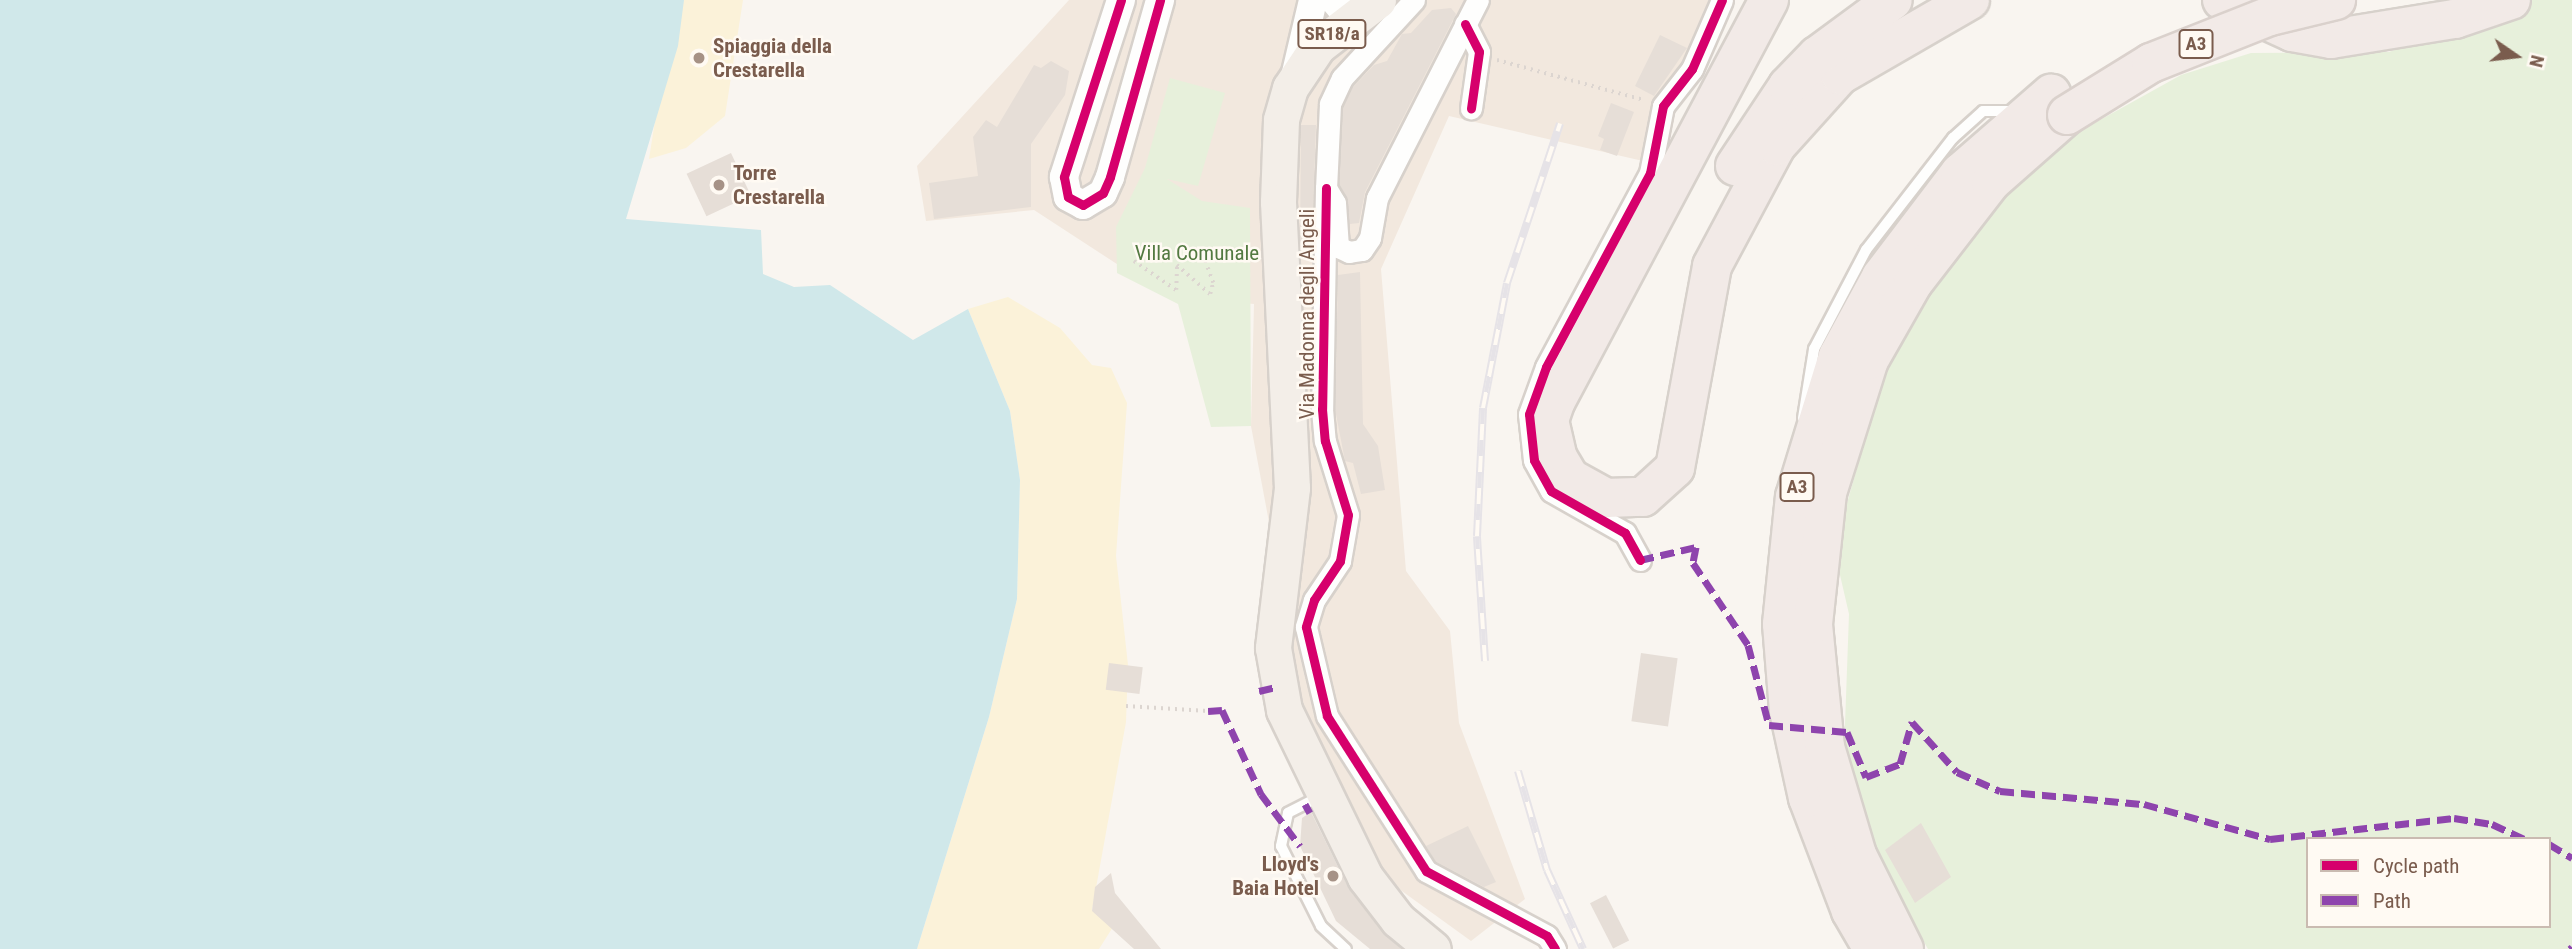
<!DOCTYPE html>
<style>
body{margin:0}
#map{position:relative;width:2572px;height:949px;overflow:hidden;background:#f9f5f0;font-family:"Roboto Condensed",sans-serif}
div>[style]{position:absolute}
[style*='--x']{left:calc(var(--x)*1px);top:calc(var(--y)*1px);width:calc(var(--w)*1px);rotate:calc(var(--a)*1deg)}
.residential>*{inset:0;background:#f2e8de}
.green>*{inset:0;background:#e7f0db}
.sand>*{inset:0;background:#fbf2d9}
.water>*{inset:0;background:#d0e8ea}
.building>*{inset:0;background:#e6ded7;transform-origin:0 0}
.path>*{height:3.5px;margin-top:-1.75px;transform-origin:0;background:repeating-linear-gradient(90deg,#dcd5d0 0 2px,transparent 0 7px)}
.roads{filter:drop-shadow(2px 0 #d7d1cb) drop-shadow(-2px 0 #d7d1cb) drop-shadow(0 2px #d7d1cb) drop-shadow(0 -2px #d7d1cb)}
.service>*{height:10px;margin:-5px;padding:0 5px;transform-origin:5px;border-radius:5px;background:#fefefd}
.minor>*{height:21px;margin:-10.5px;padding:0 10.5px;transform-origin:10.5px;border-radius:10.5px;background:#fefefd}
.tertiary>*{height:28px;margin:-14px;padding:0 14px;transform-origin:14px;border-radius:14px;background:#fefefd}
.primary>*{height:35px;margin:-17.5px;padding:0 17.5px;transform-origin:17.5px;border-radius:17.5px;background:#f3eee8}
.motorway>*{height:38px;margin:-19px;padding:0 19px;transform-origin:19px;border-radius:19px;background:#f2eae7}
.rail>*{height:8px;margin-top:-4px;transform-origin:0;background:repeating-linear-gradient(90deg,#fffaf3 0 16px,#e6e3e7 0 32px);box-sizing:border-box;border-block:2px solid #e6e3e7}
.bridges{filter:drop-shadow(2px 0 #dad1cc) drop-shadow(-2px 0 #dad1cc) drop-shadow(0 2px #dad1cc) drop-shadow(0 -2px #dad1cc)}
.motorway-bridge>*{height:38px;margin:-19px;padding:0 19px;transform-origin:19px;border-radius:19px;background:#f2eae7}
.quiet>*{height:7px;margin-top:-3.5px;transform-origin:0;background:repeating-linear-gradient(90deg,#8e44ad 0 14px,transparent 0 21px)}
.cycleway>*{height:9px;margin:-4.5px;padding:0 4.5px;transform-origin:4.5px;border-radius:4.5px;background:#d6006c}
.dots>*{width:19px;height:19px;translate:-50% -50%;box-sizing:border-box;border:4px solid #fffaf3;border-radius:50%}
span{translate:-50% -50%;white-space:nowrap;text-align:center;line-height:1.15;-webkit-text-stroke:5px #fffaf3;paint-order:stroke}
.shield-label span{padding:2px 5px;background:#fffaf3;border:2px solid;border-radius:5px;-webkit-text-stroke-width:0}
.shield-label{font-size:19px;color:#7a5c4d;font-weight:700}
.poi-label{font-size:21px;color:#7a5c4d;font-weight:700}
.left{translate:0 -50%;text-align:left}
.right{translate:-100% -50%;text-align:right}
.park-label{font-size:21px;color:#537a41}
.street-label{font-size:21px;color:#7a5c4d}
.legend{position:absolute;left:2306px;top:837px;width:245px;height:91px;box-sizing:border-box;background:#fffaf3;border:2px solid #cabbb1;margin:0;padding:9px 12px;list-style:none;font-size:21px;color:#7a5c4d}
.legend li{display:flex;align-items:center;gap:14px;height:35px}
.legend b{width:35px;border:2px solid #cabbb1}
.north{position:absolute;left:2481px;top:21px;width:70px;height:70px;-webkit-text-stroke:5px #fffaf3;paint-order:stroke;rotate:104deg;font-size:19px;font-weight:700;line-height:28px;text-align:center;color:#7a5c4d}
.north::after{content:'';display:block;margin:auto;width:24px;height:32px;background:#7a5c4d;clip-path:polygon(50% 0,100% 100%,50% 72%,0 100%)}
</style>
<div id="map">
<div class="residential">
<div style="clip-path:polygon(1069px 0,1718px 0,1643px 161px,1449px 116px,1381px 269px,1406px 571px,1450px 631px,1459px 723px,1525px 899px,1471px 941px,1388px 881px,1307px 725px,1251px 426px,1254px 304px,1166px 296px,1034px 210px,926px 221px,917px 166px)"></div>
</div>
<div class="green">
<div style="clip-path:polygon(evenodd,2532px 0,2572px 0,2572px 949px,1928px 949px,1881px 866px,1844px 752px,1849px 614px,1834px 549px,1888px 359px,1952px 251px,2055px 145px,2181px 75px,2251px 53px,2389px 52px,2532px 0,2308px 839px,2549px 839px,2549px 926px,2308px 926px,2308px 839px)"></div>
<div style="clip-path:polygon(1170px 78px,1225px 93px,1198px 186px,1167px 179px,1202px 201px,1250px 208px,1251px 426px,1211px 427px,1178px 304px,1117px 273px,1116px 227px,1145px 168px)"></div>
</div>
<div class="sand">
<div style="clip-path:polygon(674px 0,743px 0,725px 116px,686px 148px,649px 159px)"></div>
<div style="clip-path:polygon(1008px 297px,1060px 328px,1092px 365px,1111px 368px,1127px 403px,1116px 556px,1128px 665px,1126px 722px,1092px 910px,1113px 927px,1099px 949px,917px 949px,989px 717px,1017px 599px,1020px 480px,1010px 411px,968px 309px)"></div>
</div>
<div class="water">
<div style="clip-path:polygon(0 0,684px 0,678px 46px,626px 219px,761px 230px,763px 274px,794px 287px,830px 285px,913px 340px,968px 309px,1010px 411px,1020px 480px,1017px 599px,989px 717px,917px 949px,0 949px)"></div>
</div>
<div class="building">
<div style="clip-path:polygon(1451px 8px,1456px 14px,1365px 192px,1359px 223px,1350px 224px,1339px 185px,1343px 107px,1351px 89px,1374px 65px,1387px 61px,1402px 34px,1411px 33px,1432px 10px)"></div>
<div style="clip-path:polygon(1660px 35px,1687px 48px,1654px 96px,1635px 86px)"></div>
<div style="clip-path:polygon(1051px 61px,1069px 71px,1065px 95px,1031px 144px,1031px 207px,934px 219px,929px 183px,978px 176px,973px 137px,986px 120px,997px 127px,1034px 65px,1041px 68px)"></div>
<div style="clip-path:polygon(1611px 103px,1634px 112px,1617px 156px,1600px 150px,1604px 139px,1598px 136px)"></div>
<div style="clip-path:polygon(1301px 125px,1316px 125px,1312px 247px,1300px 246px)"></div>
<div style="left:731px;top:153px;width:47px;height:49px;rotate:65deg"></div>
<div style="clip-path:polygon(1360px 272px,1363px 424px,1378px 446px,1385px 490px,1361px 494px,1353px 463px,1345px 461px,1335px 409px,1338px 275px)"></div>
<div style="left:1641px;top:653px;width:37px;height:69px;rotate:8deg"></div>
<div style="left:1109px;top:663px;width:34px;height:27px;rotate:7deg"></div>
<div style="clip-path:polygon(1311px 812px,1349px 889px,1401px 949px,1370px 949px,1336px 921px,1300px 846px,1302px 818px)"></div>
<div style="clip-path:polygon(1921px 823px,1951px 877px,1915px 903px,1885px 850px)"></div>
<div style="clip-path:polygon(1468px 826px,1496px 882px,1484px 887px,1435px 861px,1426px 846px)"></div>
<div style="clip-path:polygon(1111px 873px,1115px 893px,1161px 949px,1134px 949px,1092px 911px,1095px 887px)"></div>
<div style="left:1606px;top:895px;width:51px;height:18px;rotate:63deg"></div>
</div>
<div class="path">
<div style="--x:1497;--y:60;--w:152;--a:15.2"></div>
<div style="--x:1134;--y:261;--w:51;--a:34.6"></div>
<div style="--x:1176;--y:290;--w:25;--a:-88"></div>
<div style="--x:1177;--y:265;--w:44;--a:41.3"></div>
<div style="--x:1210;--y:294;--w:11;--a:-75"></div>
<div style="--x:1213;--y:283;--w:30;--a:-110"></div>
<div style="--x:1203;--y:255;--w:51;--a:-5.6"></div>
<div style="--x:1126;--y:706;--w:82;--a:3.5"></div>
</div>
<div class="roads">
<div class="service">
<div style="--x:1803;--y:418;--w:70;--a:-80.9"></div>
<div style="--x:1814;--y:349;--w:112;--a:-62.3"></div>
<div style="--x:1866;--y:250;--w:142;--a:-52.2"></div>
<div style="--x:1953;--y:138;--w:40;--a:-42"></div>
<div style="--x:1983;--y:111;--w:32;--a:0"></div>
<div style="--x:1321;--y:796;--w:37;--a:153"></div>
<div style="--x:1288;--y:813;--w:34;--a:102"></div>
<div style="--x:1281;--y:846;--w:89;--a:63.4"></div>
<div style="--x:1321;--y:926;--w:34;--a:43"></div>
</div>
<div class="minor">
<div style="--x:1414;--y:0;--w:106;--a:132.7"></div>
<div style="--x:1342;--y:78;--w:29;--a:115"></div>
<div style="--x:1330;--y:104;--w:84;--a:92.7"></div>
<div style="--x:1326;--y:188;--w:17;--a:59"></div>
<div style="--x:1335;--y:203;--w:44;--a:86.1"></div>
<div style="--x:1338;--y:247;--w:12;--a:24"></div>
<div style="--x:1349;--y:252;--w:13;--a:-9"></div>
<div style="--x:1362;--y:250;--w:14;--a:-56"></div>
<div style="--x:1370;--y:238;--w:41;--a:-80.1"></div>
<div style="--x:1377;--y:198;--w:222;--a:-63"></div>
<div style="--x:1465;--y:24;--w:31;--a:63"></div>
<div style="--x:1479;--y:52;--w:57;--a:98.1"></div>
<div style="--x:1326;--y:188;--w:221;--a:91"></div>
<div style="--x:1322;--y:409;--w:32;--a:85"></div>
<div style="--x:1325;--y:441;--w:77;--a:72.7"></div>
<div style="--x:1348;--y:515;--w:47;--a:99.9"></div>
<div style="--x:1340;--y:561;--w:47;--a:123.7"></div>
<div style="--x:1314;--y:600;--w:28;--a:107"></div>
<div style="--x:1306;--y:627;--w:91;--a:76.7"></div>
<div style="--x:1327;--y:716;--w:184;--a:57.4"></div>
<div style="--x:1426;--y:871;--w:137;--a:28.2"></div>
<div style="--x:1547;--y:936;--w:15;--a:58"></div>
<div style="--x:1640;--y:560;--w:31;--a:-119"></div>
<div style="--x:1625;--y:533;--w:85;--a:-150.4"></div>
<div style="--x:1551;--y:491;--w:35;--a:-119"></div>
<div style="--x:1534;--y:460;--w:46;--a:-96.2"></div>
<div style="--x:1529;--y:414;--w:50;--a:-70.1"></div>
<div style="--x:1546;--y:367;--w:220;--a:-61.8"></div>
<div style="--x:1650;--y:173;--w:68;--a:-79"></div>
<div style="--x:1663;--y:106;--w:47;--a:-51.9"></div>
<div style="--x:1692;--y:69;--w:75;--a:-66.5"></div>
</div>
<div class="tertiary">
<div style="--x:1121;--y:0;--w:186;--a:107.9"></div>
<div style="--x:1064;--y:177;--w:20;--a:79"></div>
<div style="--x:1068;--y:197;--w:17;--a:28"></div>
<div style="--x:1083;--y:205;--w:23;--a:-31"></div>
<div style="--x:1103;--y:193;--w:17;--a:-66"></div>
<div style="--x:1110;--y:177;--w:184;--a:-74.2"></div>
<div style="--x:1334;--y:0;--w:25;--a:50"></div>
<div style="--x:1295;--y:77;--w:79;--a:-76.8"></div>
</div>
<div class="primary">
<div style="--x:1378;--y:0;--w:76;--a:142.5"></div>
<div style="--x:1318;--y:46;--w:50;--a:123.7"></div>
<div style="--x:1290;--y:88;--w:33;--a:106"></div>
<div style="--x:1281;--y:120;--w:82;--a:92.1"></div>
<div style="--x:1278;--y:202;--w:286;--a:87.2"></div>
<div style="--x:1292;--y:488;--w:161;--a:96.8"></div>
<div style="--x:1273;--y:648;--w:63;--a:79.9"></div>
<div style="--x:1284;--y:710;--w:186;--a:64.1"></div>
<div style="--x:1365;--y:877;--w:54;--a:52.5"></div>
<div style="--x:1398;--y:920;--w:45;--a:39.6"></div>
</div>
<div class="motorway">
<div style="--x:1769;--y:0;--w:453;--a:118"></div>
<div style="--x:1556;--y:400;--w:21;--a:109"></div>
<div style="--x:1549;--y:420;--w:39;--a:77"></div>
<div style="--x:1558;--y:458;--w:23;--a:59"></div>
<div style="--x:1570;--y:478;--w:41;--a:29.1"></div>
<div style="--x:1606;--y:498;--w:37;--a:-2"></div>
<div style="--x:1643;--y:497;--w:43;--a:-42.2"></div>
<div style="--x:1675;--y:468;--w:205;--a:-79.6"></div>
<div style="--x:1712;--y:266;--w:136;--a:-61.9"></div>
<div style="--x:1776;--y:146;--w:96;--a:-48"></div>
<div style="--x:1840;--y:75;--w:150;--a:-30"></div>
<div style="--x:2222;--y:0;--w:77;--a:24.6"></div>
<div style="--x:2292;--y:32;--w:40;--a:10"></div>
<div style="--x:2331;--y:39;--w:126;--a:-9.2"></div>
<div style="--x:2455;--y:19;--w:59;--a:-18.7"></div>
<div style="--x:1735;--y:166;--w:96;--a:-56.5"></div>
<div style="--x:1788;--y:86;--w:42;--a:-46"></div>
<div style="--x:1817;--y:56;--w:94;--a:-36.4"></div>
<div style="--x:1873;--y:949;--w:44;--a:-120.1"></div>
<div style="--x:1851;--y:911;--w:121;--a:-110.8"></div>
<div style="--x:1808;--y:798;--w:89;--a:-102.3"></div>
<div style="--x:1789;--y:711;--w:87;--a:-94.6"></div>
<div style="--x:1782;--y:624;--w:128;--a:-84.2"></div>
<div style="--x:1795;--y:497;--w:147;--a:-73"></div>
<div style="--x:1838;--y:356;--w:90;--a:-61.4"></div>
<div style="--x:1881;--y:277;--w:131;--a:-52.8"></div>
<div style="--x:1960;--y:173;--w:121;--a:-41"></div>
<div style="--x:1904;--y:949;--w:105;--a:-116.6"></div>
<div style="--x:1857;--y:855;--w:113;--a:-106.5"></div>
<div style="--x:1825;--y:747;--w:124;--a:-95.6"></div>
<div style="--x:1813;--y:624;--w:132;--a:-83.9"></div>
<div style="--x:1827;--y:493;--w:139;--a:-72.5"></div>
<div style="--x:1869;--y:360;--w:89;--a:-60.3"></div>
<div style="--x:1913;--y:283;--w:128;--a:-52.3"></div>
<div style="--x:1991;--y:182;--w:101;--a:-41.4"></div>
</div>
</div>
<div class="rail">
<div style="--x:1485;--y:661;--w:125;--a:-93.7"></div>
<div style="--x:1477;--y:536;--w:128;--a:-87.3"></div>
<div style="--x:1483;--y:408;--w:127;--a:-79.1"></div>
<div style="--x:1507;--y:283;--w:168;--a:-71.6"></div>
<div style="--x:1518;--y:771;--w:103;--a:73.7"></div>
<div style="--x:1547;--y:870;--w:87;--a:65.5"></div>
</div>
<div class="bridges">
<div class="motorway-bridge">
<div style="--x:2067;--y:115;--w:99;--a:-31.8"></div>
<div style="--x:2151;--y:63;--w:128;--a:-21.6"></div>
<div style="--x:2270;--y:16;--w:68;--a:-13.6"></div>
</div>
</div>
<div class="quiet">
<div style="--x:1640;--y:560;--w:57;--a:-13.1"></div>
<div style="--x:1696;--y:547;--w:16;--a:101"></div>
<div style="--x:1693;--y:563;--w:99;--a:56.1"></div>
<div style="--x:1748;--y:645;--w:83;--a:75.3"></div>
<div style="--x:1769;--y:725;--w:78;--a:5.1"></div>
<div style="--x:1847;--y:732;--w:49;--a:67.1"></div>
<div style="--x:1866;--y:777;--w:36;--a:-21"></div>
<div style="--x:1900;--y:764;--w:44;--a:-74.1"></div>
<div style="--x:1912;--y:722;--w:67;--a:48"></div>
<div style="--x:1957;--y:772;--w:47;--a:23.8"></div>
<div style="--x:2000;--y:791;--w:145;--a:5.2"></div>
<div style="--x:2144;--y:804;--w:131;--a:15.5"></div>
<div style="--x:2270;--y:839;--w:185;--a:-6.5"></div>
<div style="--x:2454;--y:818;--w:38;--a:9"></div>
<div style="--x:2492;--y:824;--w:35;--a:25"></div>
<div style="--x:1259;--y:691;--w:18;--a:-13"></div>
<div style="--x:1208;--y:711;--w:14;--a:-4"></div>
<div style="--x:1222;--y:710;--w:93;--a:65.1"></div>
<div style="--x:1261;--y:794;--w:65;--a:53.1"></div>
<div style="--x:1305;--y:804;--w:10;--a:61"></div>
<div style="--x:2549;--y:844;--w:27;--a:31"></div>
<div style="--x:2570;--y:949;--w:3;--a:-45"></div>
</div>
<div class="cycleway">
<div style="--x:1121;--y:0;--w:186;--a:107.9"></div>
<div style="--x:1064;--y:177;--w:20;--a:79"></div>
<div style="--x:1068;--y:197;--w:17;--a:28"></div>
<div style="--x:1083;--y:205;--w:23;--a:-31"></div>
<div style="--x:1103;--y:193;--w:17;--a:-66"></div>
<div style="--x:1110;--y:177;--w:184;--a:-74.2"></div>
<div style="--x:1465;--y:24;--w:31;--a:63"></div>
<div style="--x:1479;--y:52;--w:57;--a:98.1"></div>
<div style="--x:1326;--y:188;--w:221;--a:91"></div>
<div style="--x:1322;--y:409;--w:32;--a:85"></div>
<div style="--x:1325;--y:441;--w:77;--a:72.7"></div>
<div style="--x:1348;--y:515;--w:47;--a:99.9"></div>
<div style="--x:1340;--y:561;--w:47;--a:123.7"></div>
<div style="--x:1314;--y:600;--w:28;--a:107"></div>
<div style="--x:1306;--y:627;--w:91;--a:76.7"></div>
<div style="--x:1327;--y:716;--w:184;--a:57.4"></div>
<div style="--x:1426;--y:871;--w:137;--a:28.2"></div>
<div style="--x:1547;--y:936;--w:15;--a:58"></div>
<div style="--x:1640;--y:560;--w:31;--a:-119"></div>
<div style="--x:1625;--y:533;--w:85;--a:-150.4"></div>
<div style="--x:1551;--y:491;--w:35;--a:-119"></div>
<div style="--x:1534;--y:460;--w:46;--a:-96.2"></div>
<div style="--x:1529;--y:414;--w:50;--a:-70.1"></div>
<div style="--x:1546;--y:367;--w:220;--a:-61.8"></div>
<div style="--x:1650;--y:173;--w:68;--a:-79"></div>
<div style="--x:1663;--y:106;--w:47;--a:-51.9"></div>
<div style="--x:1692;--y:69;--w:75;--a:-66.5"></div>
</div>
<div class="dots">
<div style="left:699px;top:58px;background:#a69286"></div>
<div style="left:719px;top:185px;background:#a69286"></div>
<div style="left:1333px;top:876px;background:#a69286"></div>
</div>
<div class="shield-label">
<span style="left:1332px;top:34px">SR18/a</span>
<span style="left:2196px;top:44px">A3</span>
<span style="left:1797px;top:487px">A3</span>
</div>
<div class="poi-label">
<span class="left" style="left:713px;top:58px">Spiaggia della<br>Crestarella</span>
<span class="left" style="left:733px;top:185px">Torre<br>Crestarella</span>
<span class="right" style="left:1319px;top:876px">Lloyd's<br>Baia Hotel</span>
</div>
<div class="park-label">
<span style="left:1197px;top:253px">Villa Comunale</span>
</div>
<div class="street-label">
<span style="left:1307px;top:314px;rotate:-90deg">Via Madonna degli Angeli</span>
</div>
<ul class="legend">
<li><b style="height:9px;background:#d6006c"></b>Cycle path</li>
<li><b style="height:9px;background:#8e44ad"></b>Path</li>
</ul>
<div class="north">N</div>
</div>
